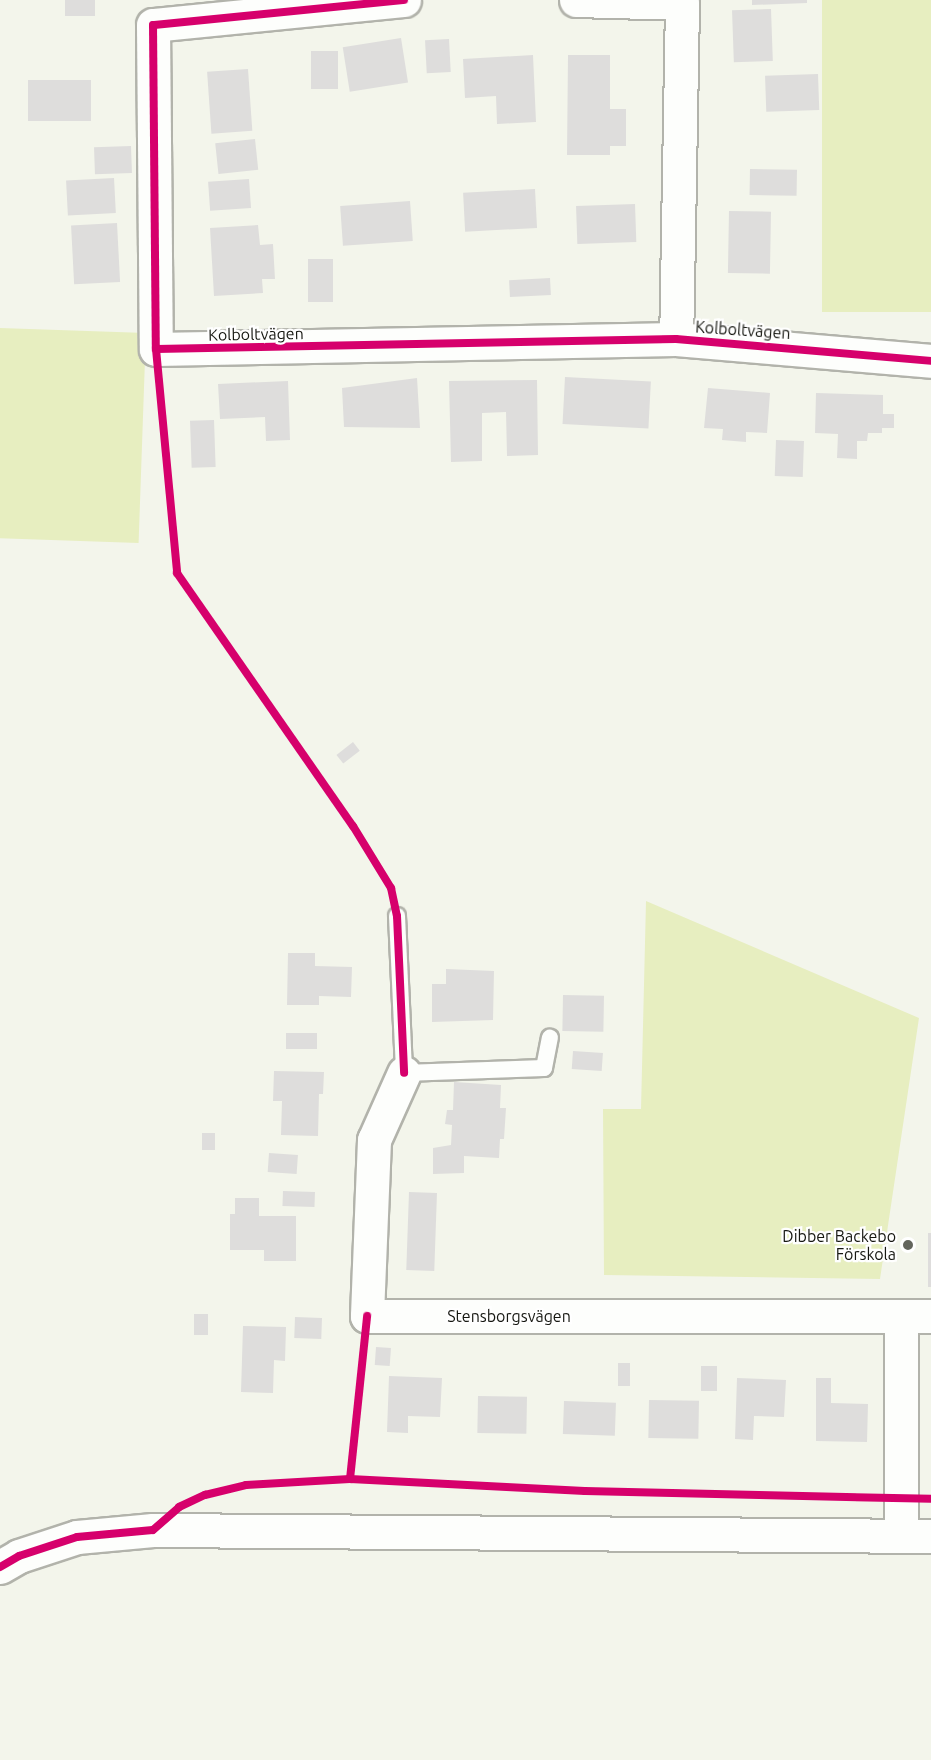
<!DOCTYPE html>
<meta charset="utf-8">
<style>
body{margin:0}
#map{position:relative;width:931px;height:1760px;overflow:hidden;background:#f3f5eb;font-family:Ubuntu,sans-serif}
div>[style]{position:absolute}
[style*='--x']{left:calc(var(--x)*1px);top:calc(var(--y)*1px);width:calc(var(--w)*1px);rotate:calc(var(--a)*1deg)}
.green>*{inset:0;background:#e7eec0;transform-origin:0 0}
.building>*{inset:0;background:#dedddc;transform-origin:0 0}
.roads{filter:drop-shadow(2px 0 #b2b3ab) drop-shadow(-2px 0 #b2b3ab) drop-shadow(0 2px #b2b3ab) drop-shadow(0 -2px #b2b3ab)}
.service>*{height:16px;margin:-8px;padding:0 8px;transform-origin:8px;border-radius:8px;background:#fdfefc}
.minor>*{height:33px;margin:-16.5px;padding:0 16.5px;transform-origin:16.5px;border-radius:16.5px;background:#fdfefc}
.tertiary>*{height:33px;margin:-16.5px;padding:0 16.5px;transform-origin:16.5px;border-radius:16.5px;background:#fdfefc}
.cycleway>*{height:8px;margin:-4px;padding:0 4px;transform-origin:4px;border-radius:4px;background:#d6006c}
.dots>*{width:16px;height:16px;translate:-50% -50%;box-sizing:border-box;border:3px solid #fff;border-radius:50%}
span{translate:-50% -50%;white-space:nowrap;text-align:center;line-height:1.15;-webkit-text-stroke:4.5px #fff;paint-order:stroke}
.street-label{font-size:16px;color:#161711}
.poi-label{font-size:16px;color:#161711}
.right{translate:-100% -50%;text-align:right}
</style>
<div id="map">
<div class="green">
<div style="left:822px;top:0;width:109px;height:312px"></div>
<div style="left:0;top:328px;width:146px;height:210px;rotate:2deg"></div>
<div style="clip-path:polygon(646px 901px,919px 1018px,880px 1279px,604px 1275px,603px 1109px,641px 1109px)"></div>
</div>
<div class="building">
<div style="left:65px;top:0;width:30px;height:16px"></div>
<div style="clip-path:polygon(752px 0,807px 0,807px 3px,752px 5px)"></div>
<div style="left:771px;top:9px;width:52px;height:39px;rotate:88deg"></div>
<div style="left:401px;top:38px;width:45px;height:59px;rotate:81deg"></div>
<div style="left:449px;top:39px;width:33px;height:24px;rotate:87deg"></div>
<div style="left:311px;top:51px;width:27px;height:38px"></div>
<div style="clip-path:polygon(533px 55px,536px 122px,497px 124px,496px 96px,465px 98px,463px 59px)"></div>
<div style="clip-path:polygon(568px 55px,610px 55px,610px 109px,626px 109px,626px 146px,610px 146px,610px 155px,567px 155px)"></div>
<div style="left:248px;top:69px;width:62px;height:41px;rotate:86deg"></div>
<div style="left:818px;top:74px;width:36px;height:53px;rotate:88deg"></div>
<div style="left:28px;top:80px;width:63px;height:41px"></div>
<div style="left:255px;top:139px;width:31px;height:40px;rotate:84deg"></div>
<div style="left:131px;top:146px;width:27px;height:37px;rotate:88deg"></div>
<div style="left:750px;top:169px;width:47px;height:26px;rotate:1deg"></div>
<div style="left:114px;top:178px;width:35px;height:48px;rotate:87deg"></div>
<div style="left:249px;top:179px;width:29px;height:41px;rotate:86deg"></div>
<div style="left:535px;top:189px;width:39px;height:72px;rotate:87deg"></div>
<div style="left:410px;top:201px;width:40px;height:70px;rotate:86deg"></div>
<div style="left:635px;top:204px;width:38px;height:59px;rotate:88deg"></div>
<div style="left:729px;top:211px;width:42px;height:62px;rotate:1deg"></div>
<div style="left:117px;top:223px;width:59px;height:46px;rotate:87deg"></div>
<div style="clip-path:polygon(258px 225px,260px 245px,273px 244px,275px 279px,262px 279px,263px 293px,214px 296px,210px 228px)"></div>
<div style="left:308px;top:259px;width:25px;height:43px"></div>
<div style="left:550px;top:278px;width:17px;height:41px;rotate:87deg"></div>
<div style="left:565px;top:377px;width:86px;height:47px;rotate:3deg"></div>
<div style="clip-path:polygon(417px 378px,420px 428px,344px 427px,342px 388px)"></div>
<div style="clip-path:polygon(537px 380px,538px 455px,507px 456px,506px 412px,482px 413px,482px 461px,451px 462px,449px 381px)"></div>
<div style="clip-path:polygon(288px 381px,290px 440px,266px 441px,265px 417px,220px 419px,218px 384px)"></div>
<div style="clip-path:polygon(708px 388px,770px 393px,767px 433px,746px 432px,746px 442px,722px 440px,723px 429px,704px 428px)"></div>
<div style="clip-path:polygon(816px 393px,883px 395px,883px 414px,894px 414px,894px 428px,882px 428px,882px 433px,868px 433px,867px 441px,857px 441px,857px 459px,837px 458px,838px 434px,815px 433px)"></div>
<div style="left:214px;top:420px;width:47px;height:24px;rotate:88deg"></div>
<div style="left:776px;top:440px;width:28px;height:36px;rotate:2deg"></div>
<div style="left:353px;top:742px;width:11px;height:21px;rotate:52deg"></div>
<div style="clip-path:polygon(288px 953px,315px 953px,315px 966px,352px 967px,351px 997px,319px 996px,319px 1005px,287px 1005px)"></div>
<div style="clip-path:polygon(446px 969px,494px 971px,493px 1020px,432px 1022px,432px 984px,446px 984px)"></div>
<div style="left:563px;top:995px;width:41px;height:36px;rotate:1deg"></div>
<div style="left:286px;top:1033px;width:31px;height:16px"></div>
<div style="left:573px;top:1051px;width:30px;height:18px;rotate:4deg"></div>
<div style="clip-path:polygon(274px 1071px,324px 1072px,323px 1094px,319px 1094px,318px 1136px,281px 1135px,282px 1101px,273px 1101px)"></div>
<div style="clip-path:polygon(454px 1082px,501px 1085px,500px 1108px,506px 1108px,504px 1139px,500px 1139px,499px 1158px,464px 1156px,464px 1173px,433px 1174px,433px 1148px,451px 1145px,452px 1125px,445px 1124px,447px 1110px,453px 1110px)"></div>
<div style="left:202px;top:1133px;width:13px;height:17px"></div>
<div style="left:269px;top:1153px;width:29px;height:19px;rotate:4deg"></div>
<div style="left:283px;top:1191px;width:32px;height:15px;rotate:2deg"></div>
<div style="left:409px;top:1192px;width:28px;height:78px;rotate:2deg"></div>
<div style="clip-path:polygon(235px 1198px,259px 1198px,259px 1216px,296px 1216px,296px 1261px,264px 1261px,264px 1250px,230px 1250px,230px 1214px,235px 1214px)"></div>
<div style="left:928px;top:1233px;width:3px;height:54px"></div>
<div style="left:194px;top:1314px;width:14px;height:21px"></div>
<div style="left:295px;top:1317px;width:27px;height:21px;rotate:2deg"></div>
<div style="clip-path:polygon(243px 1326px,286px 1327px,285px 1361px,274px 1360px,273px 1393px,241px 1392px)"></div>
<div style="left:376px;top:1347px;width:15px;height:18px;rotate:4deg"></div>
<div style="left:618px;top:1363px;width:12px;height:23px"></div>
<div style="left:701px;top:1366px;width:16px;height:25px"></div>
<div style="clip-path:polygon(389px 1376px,442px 1378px,440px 1417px,408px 1416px,408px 1433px,387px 1432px)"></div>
<div style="clip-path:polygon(737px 1378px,786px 1380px,784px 1417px,754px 1416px,753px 1440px,735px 1439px)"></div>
<div style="clip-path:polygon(816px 1378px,831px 1378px,831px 1403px,868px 1404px,867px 1442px,816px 1441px)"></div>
<div style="left:478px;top:1396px;width:49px;height:37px;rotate:1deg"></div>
<div style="left:649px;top:1400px;width:50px;height:38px;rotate:1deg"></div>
<div style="left:564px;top:1401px;width:52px;height:33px;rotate:2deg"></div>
</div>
<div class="roads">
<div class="service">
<div style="--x:397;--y:916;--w:157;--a:87.4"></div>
<div style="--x:404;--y:1073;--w:140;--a:-2"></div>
<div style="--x:544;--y:1068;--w:31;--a:-79"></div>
</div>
<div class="minor">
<div style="--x:404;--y:0;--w:252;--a:174.3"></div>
<div style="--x:153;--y:25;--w:324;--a:89.5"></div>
<div style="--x:156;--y:349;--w:520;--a:-1.1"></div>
<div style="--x:676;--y:339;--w:256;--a:4.9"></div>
<div style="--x:576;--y:0;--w:106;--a:1.6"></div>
<div style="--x:682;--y:3;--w:336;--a:91"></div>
<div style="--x:404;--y:1073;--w:73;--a:114.1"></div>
<div style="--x:374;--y:1140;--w:176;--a:92.3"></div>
<div style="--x:367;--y:1316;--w:564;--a:0"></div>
<div style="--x:901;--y:1317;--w:219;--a:90"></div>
</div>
<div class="tertiary">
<div style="--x:0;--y:1567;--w:22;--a:-30"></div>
<div style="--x:19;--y:1556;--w:61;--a:-18.1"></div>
<div style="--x:77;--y:1537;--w:76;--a:-5.3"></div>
<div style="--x:153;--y:1530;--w:778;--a:0.44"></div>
</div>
</div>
<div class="cycleway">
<div style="--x:404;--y:0;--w:252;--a:174.3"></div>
<div style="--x:153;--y:25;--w:324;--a:89.5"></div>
<div style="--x:156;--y:349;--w:520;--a:-1.1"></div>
<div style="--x:676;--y:339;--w:256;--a:4.9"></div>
<div style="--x:156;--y:349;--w:225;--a:84.6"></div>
<div style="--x:177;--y:573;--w:308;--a:55.2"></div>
<div style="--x:353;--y:826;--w:73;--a:58.5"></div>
<div style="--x:391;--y:888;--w:29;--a:78"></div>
<div style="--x:397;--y:916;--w:157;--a:87.4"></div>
<div style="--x:350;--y:1479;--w:164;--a:-84"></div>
<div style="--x:0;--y:1567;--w:22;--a:-30"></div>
<div style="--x:19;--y:1556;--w:61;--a:-18.1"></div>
<div style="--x:77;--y:1537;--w:76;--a:-5.3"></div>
<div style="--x:153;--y:1530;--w:35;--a:-41"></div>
<div style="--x:179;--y:1507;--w:29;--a:-25"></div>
<div style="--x:205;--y:1495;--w:42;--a:-13.7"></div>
<div style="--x:246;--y:1485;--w:104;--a:-3.3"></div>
<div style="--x:350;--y:1479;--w:235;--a:2.9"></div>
<div style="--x:585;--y:1491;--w:346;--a:1.3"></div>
</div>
<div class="dots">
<div style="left:908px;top:1245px;background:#63655d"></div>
</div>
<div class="street-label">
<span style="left:743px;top:330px;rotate:4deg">Kolboltvägen</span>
<span style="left:256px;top:334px;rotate:-1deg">Kolboltvägen</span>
<span style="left:509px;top:1316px">Stensborgsvägen</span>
</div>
<div class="poi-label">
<span class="right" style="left:896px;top:1245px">Dibber Backebo<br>Förskola</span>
</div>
</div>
